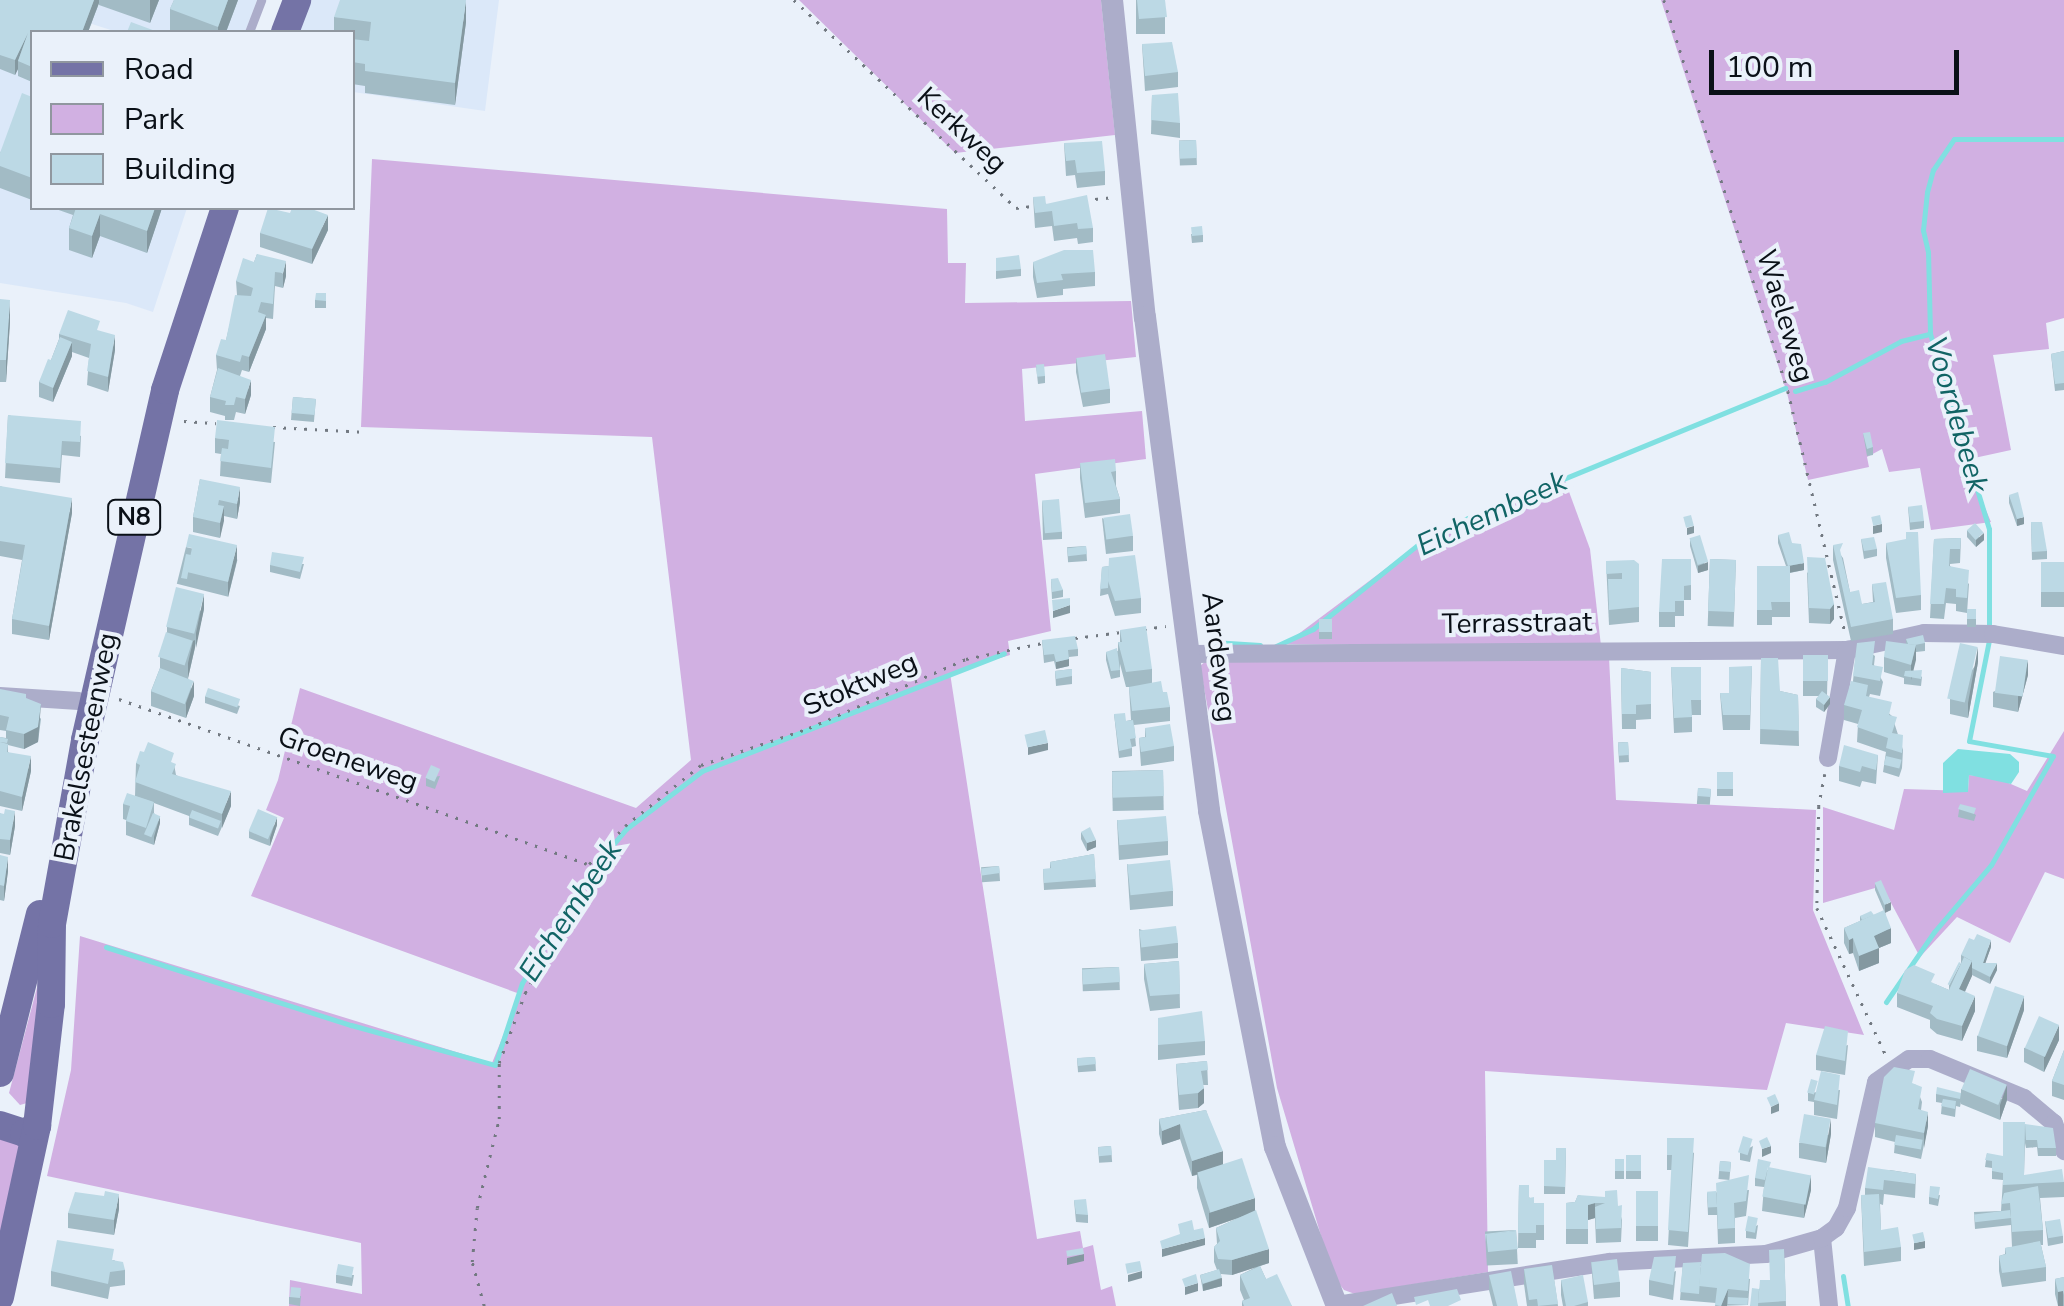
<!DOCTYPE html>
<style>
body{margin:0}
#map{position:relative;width:2064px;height:1306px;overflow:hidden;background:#eaf1fa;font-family:"Nunito Sans",sans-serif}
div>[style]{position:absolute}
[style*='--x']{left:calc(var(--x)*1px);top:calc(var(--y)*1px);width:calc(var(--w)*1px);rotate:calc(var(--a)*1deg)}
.built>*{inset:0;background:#dbe8f9}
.green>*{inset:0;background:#d1b0e2}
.water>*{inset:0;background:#80e0e1}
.stream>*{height:5px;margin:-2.5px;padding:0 2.5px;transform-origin:2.5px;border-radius:2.5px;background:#80e0e1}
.path>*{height:2.5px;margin-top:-1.25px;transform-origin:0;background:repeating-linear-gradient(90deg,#727981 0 2.5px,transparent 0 10.5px)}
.service>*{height:9px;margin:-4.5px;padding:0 4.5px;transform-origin:4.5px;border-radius:4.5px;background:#acadca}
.minor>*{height:18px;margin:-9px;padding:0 9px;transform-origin:9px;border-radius:9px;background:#acadca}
.tertiary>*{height:22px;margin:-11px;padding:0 11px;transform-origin:11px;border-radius:11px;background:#acadca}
.primary>*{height:28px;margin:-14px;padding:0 14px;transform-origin:14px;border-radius:14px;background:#7473a6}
.wall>*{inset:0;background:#a2bbc5;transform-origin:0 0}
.shaded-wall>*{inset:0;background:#8498a0;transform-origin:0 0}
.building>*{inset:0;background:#bcd9e5;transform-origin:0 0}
span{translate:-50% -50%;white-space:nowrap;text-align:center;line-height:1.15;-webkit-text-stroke:8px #eaf1fa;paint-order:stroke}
.shield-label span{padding:2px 8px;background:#eaf1fa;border:2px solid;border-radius:8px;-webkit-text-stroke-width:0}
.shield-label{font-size:25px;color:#0a1017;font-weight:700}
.street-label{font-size:28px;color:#0a1017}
.water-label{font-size:30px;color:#116465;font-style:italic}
.legend{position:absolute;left:30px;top:30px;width:325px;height:180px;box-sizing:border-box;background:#eaf1fa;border:2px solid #90979f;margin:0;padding:12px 18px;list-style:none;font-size:30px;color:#0a1017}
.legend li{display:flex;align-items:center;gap:20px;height:50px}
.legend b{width:50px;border:2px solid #90979f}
.scale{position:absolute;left:1709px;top:50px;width:250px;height:45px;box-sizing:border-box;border:5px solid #0a1017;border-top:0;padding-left:12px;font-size:30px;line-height:35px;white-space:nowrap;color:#0a1017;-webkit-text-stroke:8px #eaf1fa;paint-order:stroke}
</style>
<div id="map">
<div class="built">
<div style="clip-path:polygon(0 0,257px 0,245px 32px,117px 32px,92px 24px,88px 32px,32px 32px,32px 208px,187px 208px,153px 312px,126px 303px,0 283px)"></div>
<div style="clip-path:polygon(307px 0,499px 0,485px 111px,353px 92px,352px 32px,295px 32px)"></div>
</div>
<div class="green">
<div style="clip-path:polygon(799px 0,1101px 0,1115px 135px,955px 153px)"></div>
<div style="clip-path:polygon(1661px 0,2064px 0,2064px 318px,2046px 323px,2049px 349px,1993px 355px,2011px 450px,1965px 460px,1991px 522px,1931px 530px,1920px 468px,1889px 472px,1882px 449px,1867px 457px,1869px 467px,1808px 480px,1787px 393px)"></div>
<div style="clip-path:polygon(372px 159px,947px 209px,948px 263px,966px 263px,965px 303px,1131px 301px,1136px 357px,1022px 369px,1025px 421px,1142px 411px,1146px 459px,1035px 474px,1051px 631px,1008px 641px,1010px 655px,950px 673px,1037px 1239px,1080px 1231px,1083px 1248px,1093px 1245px,1101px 1290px,1112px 1286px,1116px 1306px,289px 1306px,290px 1280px,362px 1294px,361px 1243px,47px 1176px,71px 1070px,80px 936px,492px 1063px,520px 994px,251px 896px,284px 818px,266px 810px,278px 780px,300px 688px,636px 808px,691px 760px,652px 437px,361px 427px)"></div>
<div style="clip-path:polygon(1564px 478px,1590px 549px,1601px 646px,1285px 644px,1420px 543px)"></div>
<div style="clip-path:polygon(1609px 657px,1616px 800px,1816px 810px,1813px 910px,1864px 1035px,1786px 1023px,1767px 1090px,1485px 1071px,1488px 1272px,1355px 1294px,1344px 1290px,1333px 1276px,1277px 1088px,1200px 666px,1207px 660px)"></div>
<div style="clip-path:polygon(2064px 731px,2064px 879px,2045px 872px,2010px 943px,1957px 917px,1920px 957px,1882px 886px,1823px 903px,1823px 807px,1894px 830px,1904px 789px,1968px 791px,1969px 775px,1997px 778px,2027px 791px)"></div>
<div style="clip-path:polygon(43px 965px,27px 1103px,20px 1105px,9px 1093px)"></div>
<div style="clip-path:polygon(0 1133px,24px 1139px,0 1247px)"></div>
</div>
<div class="water">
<div style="clip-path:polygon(1958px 749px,2010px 754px,2019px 762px,2019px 772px,2011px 784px,1969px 775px,1968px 792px,1943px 793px,1943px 763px)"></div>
</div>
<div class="stream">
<div style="--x:1795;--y:391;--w:31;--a:-17"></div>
<div style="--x:1825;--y:382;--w:86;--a:-28.3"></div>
<div style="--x:1901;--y:341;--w:29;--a:-14"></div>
<div style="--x:1989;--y:626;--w:97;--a:-90"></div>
<div style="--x:1989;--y:529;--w:205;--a:-106.8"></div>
<div style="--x:1930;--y:333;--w:81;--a:-91.4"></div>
<div style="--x:1928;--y:252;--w:23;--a:-103"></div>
<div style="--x:1923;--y:230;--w:38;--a:-84"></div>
<div style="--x:1927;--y:192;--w:23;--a:-75"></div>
<div style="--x:1933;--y:170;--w:37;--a:-56"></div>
<div style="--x:1954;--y:139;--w:110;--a:0"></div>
<div style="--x:1213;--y:642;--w:47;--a:3.7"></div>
<div style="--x:1276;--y:646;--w:41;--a:-24.7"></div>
<div style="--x:1313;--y:629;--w:137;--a:-38.8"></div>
<div style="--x:1420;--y:543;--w:54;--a:-27.5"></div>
<div style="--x:1468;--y:518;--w:343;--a:-22.3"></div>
<div style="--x:106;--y:947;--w:257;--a:17.7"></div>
<div style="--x:351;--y:1025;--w:149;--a:15.5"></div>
<div style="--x:495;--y:1065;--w:86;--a:-71.8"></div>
<div style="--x:522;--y:983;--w:130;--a:-58.5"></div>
<div style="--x:590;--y:872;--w:56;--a:-50.1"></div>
<div style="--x:626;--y:829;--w:96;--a:-37.3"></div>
<div style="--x:702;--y:771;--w:324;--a:-21.3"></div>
<div style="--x:1886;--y:1002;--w:85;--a:-55.6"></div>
<div style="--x:1934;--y:932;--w:88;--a:-49.6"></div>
<div style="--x:1991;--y:865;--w:125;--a:-60.4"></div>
<div style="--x:2053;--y:756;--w:85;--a:-169.9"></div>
<div style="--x:1969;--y:741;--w:103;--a:-78.8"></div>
<div style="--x:1843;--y:1276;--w:30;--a:81"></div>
</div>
<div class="path">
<div style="--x:794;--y:0;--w:304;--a:43.1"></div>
<div style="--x:1016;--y:208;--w:16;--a:-7"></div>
<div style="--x:1664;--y:0;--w:410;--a:72.4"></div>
<div style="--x:1788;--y:391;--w:249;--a:76.7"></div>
<div style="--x:1085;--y:200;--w:27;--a:-6"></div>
<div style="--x:184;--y:421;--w:32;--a:4"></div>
<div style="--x:273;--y:427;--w:94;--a:3"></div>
<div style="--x:1144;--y:629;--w:22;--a:-8"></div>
<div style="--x:1075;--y:638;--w:47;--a:-7.3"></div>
<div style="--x:119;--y:699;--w:496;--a:19.4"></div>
<div style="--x:1825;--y:774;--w:33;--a:101"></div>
<div style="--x:1819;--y:806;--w:102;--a:91.1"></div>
<div style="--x:1817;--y:908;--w:162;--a:64.9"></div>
<div style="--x:589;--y:864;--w:52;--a:-46.5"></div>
<div style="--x:625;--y:826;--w:97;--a:-38.8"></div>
<div style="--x:701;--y:765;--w:114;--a:-18.9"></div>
<div style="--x:809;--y:728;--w:171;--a:-23.7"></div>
<div style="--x:966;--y:659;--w:78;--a:-11.9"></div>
<div style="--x:484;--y:1306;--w:46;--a:-105.3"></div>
<div style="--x:472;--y:1262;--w:54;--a:-84.7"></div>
<div style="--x:477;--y:1208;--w:92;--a:-76.1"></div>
<div style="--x:499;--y:1119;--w:56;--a:-90"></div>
<div style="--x:499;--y:1063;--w:75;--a:-69.6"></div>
<div style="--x:525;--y:993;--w:138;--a:-60.1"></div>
<div style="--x:594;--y:873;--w:9;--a:-117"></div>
</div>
<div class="service">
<div style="--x:249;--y:32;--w:34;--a:-69"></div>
</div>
<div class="minor">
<div style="--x:1188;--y:654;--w:659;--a:-0.35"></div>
<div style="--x:1847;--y:650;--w:79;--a:-12.4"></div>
<div style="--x:1924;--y:633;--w:69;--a:0.8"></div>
<div style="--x:1993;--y:634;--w:72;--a:9.6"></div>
<div style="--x:0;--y:696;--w:79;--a:3.6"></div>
<div style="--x:1828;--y:758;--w:110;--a:-80"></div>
<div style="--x:1822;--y:1238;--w:68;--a:84.1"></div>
<div style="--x:1337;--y:1305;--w:276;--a:-9"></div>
<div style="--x:1610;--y:1262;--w:156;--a:-2.9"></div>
<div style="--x:1766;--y:1254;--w:58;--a:-15.9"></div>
<div style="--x:1822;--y:1238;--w:17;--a:-36"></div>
<div style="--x:1836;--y:1228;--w:23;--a:-61"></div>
<div style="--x:1847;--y:1208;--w:129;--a:-77"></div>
<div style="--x:1876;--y:1082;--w:40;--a:-34.9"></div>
<div style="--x:1909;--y:1059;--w:21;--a:0"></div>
<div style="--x:1930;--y:1059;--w:102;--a:22.5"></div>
<div style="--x:2024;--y:1098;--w:39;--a:40"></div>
<div style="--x:2054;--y:1123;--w:30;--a:70"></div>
</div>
<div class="tertiary">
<div style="--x:1112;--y:0;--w:319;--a:84.1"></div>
<div style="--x:1145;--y:317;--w:498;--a:82.6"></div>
<div style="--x:1209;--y:811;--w:342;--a:78.9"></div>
<div style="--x:1275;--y:1147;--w:171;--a:68.7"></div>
</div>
<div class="primary">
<div style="--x:285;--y:32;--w:34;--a:-69"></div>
<div style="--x:0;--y:1073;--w:164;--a:-75.9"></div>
<div style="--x:0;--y:1125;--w:25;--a:18"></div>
<div style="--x:24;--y:1133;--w:15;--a:-28"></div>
<div style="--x:0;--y:1297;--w:175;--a:-77.8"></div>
<div style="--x:37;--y:1126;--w:123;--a:-83.5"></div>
<div style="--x:51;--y:1004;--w:80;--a:-89.3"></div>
<div style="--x:52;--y:924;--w:187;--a:-79.8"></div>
<div style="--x:85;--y:740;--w:359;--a:-77.1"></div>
<div style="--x:165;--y:390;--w:192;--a:-71.8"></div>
</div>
<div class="wall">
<div style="clip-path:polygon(0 0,159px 0,150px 23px,99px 5px,99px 3px,88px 32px,32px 32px,32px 82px,18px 76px,18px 69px,15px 75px,0 69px)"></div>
<div style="clip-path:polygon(174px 0,238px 0,226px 32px,170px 32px,170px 9px)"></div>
<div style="left:1136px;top:0;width:29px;height:34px"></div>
<div style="clip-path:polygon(334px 17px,466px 22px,455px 105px,365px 93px,365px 86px,352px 84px,352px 32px,334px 32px)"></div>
<div style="clip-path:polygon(1142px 44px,1178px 72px,1178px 87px,1145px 91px)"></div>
<div style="clip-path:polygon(1152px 95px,1180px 123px,1180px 138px,1151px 134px)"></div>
<div style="clip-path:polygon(32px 97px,32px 200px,0 188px,0 153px)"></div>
<div style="left:1196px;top:140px;width:25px;height:17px;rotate:88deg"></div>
<div style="clip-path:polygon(1064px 143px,1105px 171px,1105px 185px,1077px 188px,1075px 175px,1066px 176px)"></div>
<div style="clip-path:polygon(1033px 197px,1093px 228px,1093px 242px,1078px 244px,1077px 238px,1054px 241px,1052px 226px,1035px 228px)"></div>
<div style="clip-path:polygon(53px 208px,162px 208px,147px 253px,100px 236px,92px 258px,69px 250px,69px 228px,73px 215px)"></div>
<div style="clip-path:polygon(290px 213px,328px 230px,312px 264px,260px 247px,260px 233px)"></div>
<div style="clip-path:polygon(1191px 234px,1203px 235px,1203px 242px,1192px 243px)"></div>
<div style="clip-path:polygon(257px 254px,286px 276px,283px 288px,275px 286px,273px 319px,266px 318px,266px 329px,249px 372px,242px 370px,240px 376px,251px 395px,245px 414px,236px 412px,234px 420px,225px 420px,225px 416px,210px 412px,210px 397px,217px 370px,216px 355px,226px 340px,237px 295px,236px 281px,254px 262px)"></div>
<div style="clip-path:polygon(996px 258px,1021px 269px,1021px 276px,996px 279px)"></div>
<div style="clip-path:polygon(1033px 262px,1095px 272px,1095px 286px,1063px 289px,1063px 295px,1037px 298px,1033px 277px)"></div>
<div style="clip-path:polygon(326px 293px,326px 308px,315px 308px,315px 300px)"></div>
<div style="clip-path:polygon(0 299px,10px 322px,6px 382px,0 382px)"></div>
<div style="clip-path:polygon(100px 331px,115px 350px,108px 392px,87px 385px,89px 358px,72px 352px,72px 356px,53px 402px,39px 397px,39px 382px,51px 360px,59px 339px,59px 334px)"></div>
<div style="clip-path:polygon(2064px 351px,2064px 390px,2055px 391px,2051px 354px)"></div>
<div style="clip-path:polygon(1076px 358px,1110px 389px,1110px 403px,1083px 407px,1076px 372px)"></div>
<div style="clip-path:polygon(1036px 365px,1045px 376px,1045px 383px,1038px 384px)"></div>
<div style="left:293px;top:397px;width:23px;height:23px;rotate:5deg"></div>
<div style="clip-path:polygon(8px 415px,81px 436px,80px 457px,62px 455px,60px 483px,5px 478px)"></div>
<div style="clip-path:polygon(1863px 433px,1873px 447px,1873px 455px,1867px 456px)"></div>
<div style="clip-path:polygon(215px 438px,275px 442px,271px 483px,220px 476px,221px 454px,215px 453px)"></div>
<div style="clip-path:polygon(1080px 463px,1116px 471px,1116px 486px,1120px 499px,1120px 513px,1085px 518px,1080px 478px)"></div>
<div style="clip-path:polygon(200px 479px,240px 502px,237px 519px,224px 516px,220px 538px,193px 532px,193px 517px)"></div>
<div style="clip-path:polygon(0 486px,72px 513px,49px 640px,12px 634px,12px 619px,22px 560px,0 556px)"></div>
<div style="clip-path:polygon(2009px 495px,2024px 524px,2017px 526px,2009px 503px)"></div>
<div style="clip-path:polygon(1042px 501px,1062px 532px,1062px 539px,1043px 540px)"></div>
<div style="clip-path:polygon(1908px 507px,1924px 521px,1924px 528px,1910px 530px)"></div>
<div style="clip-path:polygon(1102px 518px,1133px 536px,1133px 551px,1106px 554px)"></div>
<div style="clip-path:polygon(2031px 522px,2047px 551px,2047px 559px,2032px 560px)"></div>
<div style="clip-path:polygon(1967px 530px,1984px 540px,1976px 547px,1967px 537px)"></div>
<div style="clip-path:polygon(1778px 535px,1792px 543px,1804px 570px,1790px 573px,1790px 617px,1772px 617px,1772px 625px,1757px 625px,1757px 566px,1786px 566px,1778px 543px)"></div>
<div style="clip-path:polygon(1961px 538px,1960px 563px,1950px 564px,1950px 566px,1969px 584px,1967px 613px,1956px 611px,1956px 604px,1946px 603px,1944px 619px,1930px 618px,1934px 539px)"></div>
<div style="clip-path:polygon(1690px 539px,1708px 570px,1698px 573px,1690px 546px)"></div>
<div style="clip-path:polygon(1861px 539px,1877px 549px,1877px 556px,1864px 559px)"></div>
<div style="clip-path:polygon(1886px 543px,1921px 595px,1921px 610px,1896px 613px,1886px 558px)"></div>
<div style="clip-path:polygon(1833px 545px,1843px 558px,1850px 592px,1862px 604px,1873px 602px,1872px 584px,1893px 619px,1893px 634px,1851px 641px,1833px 560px)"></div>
<div style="left:1086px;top:546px;width:15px;height:19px;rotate:86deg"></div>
<div style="left:186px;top:547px;width:53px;height:38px;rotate:14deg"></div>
<div style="clip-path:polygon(1691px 559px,1691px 600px,1684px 600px,1684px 616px,1675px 616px,1675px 627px,1659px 627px,1659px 612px)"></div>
<div style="left:1710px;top:559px;width:26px;height:67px;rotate:2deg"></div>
<div style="clip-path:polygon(1606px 561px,1639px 564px,1639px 622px,1609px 625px)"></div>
<div style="left:2064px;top:562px;width:45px;height:23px;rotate:90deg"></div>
<div style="clip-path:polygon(304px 564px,300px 579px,270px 572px,270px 565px)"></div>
<div style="clip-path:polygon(1109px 566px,1141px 598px,1141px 613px,1115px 616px,1108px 594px,1100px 596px,1102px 567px)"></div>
<div style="clip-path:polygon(1807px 572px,1834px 604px,1834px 619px,1830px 624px,1809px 623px)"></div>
<div style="clip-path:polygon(1051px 579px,1063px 590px,1063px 597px,1052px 599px)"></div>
<div style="clip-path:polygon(204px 609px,188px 678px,194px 696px,186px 718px,151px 706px,151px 691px,160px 668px,160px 657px,167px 633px,167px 627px)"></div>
<div style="left:1967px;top:609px;width:9px;height:18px"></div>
<div style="left:1332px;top:619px;width:20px;height:13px;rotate:90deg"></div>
<div style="clip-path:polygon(1120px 630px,1152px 669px,1152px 683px,1163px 692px,1170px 707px,1170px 721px,1134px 725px,1136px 746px,1132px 747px,1132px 756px,1119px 758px,1114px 714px,1126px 721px,1131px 720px,1129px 687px,1126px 687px,1120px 664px,1120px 677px,1111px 679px,1106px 660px,1106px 652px,1118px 651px,1118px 642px,1120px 642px)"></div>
<div style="clip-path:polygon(1906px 639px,1925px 643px,1925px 651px,1916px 652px,1913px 670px,1922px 677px,1921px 686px,1904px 684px,1904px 678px,1884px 672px,1884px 657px,1906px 644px)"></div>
<div style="clip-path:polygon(1042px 640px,1078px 649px,1078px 656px,1069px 657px,1069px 666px,1056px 669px,1054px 661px,1044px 663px)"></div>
<div style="clip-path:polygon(1857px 643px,1875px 656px,1874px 665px,1883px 682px,1880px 696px,1870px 694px,1869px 697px,1892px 716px,1903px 750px,1902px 768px,1899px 777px,1883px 772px,1886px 752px,1857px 742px,1858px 724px,1844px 720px,1844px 705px,1853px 681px)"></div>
<div style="clip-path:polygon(1803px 655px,1828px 655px,1827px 695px,1830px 704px,1824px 712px,1816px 707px,1816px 699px,1819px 696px,1803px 696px)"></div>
<div style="clip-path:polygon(1761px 658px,1780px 691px,1798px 695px,1799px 746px,1760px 744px)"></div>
<div style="clip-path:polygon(1978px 662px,1968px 718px,1950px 714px,1950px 699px)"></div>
<div style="clip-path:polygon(1752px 666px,1750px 730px,1723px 730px,1720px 693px,1729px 693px)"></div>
<div style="clip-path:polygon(1671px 667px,1701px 667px,1701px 715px,1692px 715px,1692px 732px,1674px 733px)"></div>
<div style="clip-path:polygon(1621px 668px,1651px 672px,1651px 719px,1636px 720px,1636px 729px,1622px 729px)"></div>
<div style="clip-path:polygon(1072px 669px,1072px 684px,1056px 686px,1055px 671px)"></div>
<div style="clip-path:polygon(2028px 675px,2018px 712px,1993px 707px,1993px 692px)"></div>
<div style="clip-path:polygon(0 689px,26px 698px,41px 719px,38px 742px,24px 749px,8px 745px,8px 752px,31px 771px,22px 811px,0 806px,0 737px,6px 738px,6px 731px,0 730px)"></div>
<div style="clip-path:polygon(205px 696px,240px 706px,237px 714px,205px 703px)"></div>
<div style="clip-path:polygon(1145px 728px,1174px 746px,1174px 761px,1141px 766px,1139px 738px,1145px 737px)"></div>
<div style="left:1628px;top:742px;width:20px;height:10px;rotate:87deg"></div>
<div style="clip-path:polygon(1878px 755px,1876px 784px,1862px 781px,1860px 787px,1839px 781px,1839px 766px)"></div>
<div style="clip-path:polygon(136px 763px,174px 764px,176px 775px,231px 806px,218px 836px,189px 825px,189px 816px,154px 803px,154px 813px,160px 823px,154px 845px,126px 835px,126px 820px,123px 819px,123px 804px,135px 796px)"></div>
<div style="left:1163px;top:770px;width:40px;height:51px;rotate:89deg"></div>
<div style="left:1717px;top:772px;width:16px;height:24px"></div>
<div style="clip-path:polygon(440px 776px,435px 789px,426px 786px,426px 778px)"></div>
<div style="left:1698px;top:788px;width:13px;height:16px;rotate:4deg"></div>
<div style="clip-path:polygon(1960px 804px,1976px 815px,1974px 821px,1958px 817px)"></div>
<div style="clip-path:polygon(0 813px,15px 826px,10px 855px,0 853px)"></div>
<div style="clip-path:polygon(1117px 820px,1168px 841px,1168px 855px,1119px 860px)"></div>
<div style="clip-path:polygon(277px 825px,270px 846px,249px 838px,249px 831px)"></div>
<div style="clip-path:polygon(1081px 832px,1096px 847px,1087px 851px,1081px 839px)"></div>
<div style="clip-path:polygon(1094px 854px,1096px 887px,1044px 890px,1043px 869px,1050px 869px,1050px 862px)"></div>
<div style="clip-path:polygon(0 855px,8px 871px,4px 901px,0 900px)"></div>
<div style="clip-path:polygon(1127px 864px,1173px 891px,1173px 906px,1130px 910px)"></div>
<div style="left:999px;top:866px;width:15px;height:18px;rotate:86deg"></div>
<div style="clip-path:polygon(1875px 883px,1891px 910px,1885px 912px,1891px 943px,1879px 948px,1879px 963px,1859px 971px,1853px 953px,1849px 954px,1844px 943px,1844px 928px,1860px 921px,1860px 916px,1874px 915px,1884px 911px,1875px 890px)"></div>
<div style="clip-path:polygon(1139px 929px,1178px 943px,1178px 958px,1141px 961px)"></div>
<div style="clip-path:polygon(1991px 947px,1985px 963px,1997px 970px,1990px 984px,1972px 975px,1965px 992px,1975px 1011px,1962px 1041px,1937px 1034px,1930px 1028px,1930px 1020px,1897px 1007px,1897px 993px,1935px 984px,1949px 990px,1949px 985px,1961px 963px,1961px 955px)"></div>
<div style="clip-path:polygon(1179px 961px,1180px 1008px,1150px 1011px,1144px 979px,1144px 964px)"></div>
<div style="left:1119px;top:967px;width:23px;height:37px;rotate:88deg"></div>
<div style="clip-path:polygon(2024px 1010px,2007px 1058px,1977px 1051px,1977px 1036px)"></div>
<div style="clip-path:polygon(1158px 1018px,1205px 1041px,1205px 1055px,1158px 1060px)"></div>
<div style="clip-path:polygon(2059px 1040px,2044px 1072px,2024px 1062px,2024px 1048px)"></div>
<div style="clip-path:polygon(1848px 1045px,1845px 1075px,1816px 1070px,1816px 1055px)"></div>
<div style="clip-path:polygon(2064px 1050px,2064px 1100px,2052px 1096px,2052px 1081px)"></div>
<div style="left:1095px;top:1057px;width:14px;height:18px;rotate:86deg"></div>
<div style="clip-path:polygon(1207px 1061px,1208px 1085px,1203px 1085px,1204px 1103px,1198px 1108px,1179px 1110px,1176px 1064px)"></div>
<div style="clip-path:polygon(1915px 1084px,1922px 1102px,1921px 1110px,1928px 1126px,1921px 1159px,1894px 1153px,1895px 1142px,1875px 1137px,1875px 1123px)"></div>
<div style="clip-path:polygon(1961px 1089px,2007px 1100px,2000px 1120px,1961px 1104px,1961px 1102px,1960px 1107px,1956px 1106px,1955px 1117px,1941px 1114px,1942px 1103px,1936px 1102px,1936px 1094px,1961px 1093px)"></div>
<div style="clip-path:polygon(1840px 1090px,1837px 1119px,1814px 1115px,1814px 1102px,1808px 1101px,1808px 1093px)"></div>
<div style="clip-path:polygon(1206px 1110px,1223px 1164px,1255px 1210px,1269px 1263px,1260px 1266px,1266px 1279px,1292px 1306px,1242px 1306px,1242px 1301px,1244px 1300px,1240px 1290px,1240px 1275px,1256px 1267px,1232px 1275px,1221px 1274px,1222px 1286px,1203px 1291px,1200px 1275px,1217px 1270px,1214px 1262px,1214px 1247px,1217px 1244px,1216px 1228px,1238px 1218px,1209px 1228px,1197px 1188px,1197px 1175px,1192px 1176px,1180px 1139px,1162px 1145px,1159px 1134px,1159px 1119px)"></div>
<div style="clip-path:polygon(2025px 1124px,2056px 1148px,2056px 1156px,2038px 1156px,2037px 1147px,2026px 1148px,2025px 1143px,2024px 1175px,2064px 1182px,2064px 1197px,2040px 1198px,2043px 1230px,2043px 1245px,2041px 1245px,2046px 1267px,2046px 1281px,2002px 1287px,1999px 1271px,1999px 1256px,2005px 1254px,2005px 1248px,2012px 1247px,2011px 1225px,1975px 1229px,1974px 1212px,2001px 1211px,2003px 1180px,1992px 1179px,1992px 1168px,1985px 1167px,1987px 1153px,2003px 1166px)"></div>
<div style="clip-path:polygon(1831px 1134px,1826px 1163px,1799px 1158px,1799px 1143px)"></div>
<div style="clip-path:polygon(1667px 1138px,1694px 1153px,1688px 1247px,1668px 1245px,1672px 1170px,1667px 1170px)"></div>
<div style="left:1111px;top:1146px;width:16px;height:13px;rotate:86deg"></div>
<div style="clip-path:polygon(1753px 1146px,1750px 1162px,1740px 1160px,1740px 1153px)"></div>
<div style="clip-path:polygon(1566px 1148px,1565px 1194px,1544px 1194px,1544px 1160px,1556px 1160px)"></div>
<div style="left:1626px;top:1155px;width:15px;height:24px"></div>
<div style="left:1615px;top:1159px;width:9px;height:20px"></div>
<div style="left:1720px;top:1161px;width:11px;height:18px;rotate:5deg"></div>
<div style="clip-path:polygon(1771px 1168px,1811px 1190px,1804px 1218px,1762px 1211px,1764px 1187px,1755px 1186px,1755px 1178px)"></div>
<div style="clip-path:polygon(1890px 1170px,1916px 1174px,1915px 1198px,1884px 1194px,1883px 1205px,1880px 1204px,1881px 1230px,1901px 1247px,1901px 1261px,1864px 1266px,1861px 1195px,1865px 1195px,1865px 1188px)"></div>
<div style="clip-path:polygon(1519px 1185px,1534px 1203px,1544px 1203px,1544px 1240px,1536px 1240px,1536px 1248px,1518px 1248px)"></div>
<div style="clip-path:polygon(1749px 1190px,1746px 1216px,1735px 1218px,1735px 1243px,1718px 1244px,1717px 1213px,1717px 1215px,1708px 1215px,1707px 1193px)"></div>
<div style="left:1636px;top:1191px;width:22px;height:50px"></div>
<div style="clip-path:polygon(1578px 1195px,1618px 1206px,1622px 1220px,1621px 1242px,1596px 1243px,1595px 1218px,1588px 1220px,1588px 1244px,1566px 1244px,1566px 1203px,1575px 1202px)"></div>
<div style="clip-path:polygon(1940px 1195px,1938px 1206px,1929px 1204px,1929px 1197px)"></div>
<div style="clip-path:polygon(1074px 1200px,1088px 1215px,1088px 1223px,1076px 1222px)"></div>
<div style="clip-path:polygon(119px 1209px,114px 1235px,68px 1228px,68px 1213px)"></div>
<div style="clip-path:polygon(2045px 1221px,2063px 1236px,2063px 1243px,2048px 1246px)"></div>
<div style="clip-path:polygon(1758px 1225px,1756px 1239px,1746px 1238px,1746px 1231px)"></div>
<div style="left:1516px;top:1230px;width:34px;height:31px;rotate:87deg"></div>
<div style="clip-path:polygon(1784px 1249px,1786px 1306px,1750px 1306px,1759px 1289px,1770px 1280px)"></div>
<div style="clip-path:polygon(114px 1260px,125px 1270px,125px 1285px,110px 1287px,108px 1299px,51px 1286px,51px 1271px)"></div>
<div style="clip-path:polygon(1591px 1261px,1620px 1282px,1620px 1297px,1594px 1299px)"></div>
<div style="clip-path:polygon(1683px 1263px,1750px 1279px,1748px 1305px,1715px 1306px,1716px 1303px,1680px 1300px)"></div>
<div style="clip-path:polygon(1552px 1265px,1558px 1306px,1527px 1306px,1524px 1284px,1524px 1269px)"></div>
<div style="clip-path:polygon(1676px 1271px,1673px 1300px,1649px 1295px,1649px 1280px)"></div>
<div style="clip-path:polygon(336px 1275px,354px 1275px,352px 1286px,336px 1283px)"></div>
<div style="clip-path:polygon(1489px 1275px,1518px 1306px,1493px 1306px,1489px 1290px)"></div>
<div style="clip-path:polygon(2064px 1277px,2064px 1306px,2058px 1306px,2055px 1294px,2055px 1279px)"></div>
<div style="clip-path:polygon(1561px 1280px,1588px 1302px,1588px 1306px,1563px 1306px,1561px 1295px)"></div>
<div style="clip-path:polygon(301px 1296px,300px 1306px,289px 1304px,289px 1297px)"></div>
</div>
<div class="shaded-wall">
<div style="clip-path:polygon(94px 0,99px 0,99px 3px,88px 32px,82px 32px)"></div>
<div style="clip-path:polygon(150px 0,159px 0,150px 23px)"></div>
<div style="clip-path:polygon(228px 0,238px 0,226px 32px,218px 32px,218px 27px)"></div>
<div style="clip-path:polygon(466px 0,466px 22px,455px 105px,455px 83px)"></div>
<div style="clip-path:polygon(28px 33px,18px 61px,18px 69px,15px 75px,15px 60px)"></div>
<div style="clip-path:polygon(155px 208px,162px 208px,147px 253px,147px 231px)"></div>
<div style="clip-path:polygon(100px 214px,100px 236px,92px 258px,92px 236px)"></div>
<div style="clip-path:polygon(328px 215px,328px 230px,312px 264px,312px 249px)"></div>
<div style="clip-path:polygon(286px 261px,286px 276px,283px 288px,283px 273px)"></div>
<div style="clip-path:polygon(10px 300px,10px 322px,6px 382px,6px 360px)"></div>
<div style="clip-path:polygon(266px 315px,266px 329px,249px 372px,249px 357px)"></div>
<div style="clip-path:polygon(115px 335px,115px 350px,108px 392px,108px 377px)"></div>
<div style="clip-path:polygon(72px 342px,72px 356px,53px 402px,53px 388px)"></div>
<div style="clip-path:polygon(251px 380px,251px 395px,245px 414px,245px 399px)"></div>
<div style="clip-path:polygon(240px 487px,240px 502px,237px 519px,237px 504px)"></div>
<div style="clip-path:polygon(72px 498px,72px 513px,49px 640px,49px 626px)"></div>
<div style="clip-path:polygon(224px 506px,224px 521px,220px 538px,220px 523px)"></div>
<div style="clip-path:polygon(2024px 517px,2024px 524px,2017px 526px,2017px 519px)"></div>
<div style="clip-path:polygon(1882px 524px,1882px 532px,1873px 534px,1873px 526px)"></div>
<div style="clip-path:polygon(1694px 526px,1694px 533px,1687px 535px,1687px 528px)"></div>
<div style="clip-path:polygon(1984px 533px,1984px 540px,1976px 547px,1976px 540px)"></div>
<div style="clip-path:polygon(237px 545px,237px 560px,228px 597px,228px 582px)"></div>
<div style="clip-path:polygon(1708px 562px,1708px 570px,1698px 573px,1698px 566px)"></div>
<div style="clip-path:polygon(1804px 563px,1804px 570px,1788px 573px,1788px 566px)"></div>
<div style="clip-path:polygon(204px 594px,204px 609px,196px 648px,196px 633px)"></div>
<div style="clip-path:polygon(1834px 604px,1834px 619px,1830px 624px,1830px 609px)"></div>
<div style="clip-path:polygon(1070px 605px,1070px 613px,1053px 618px,1053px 611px)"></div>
<div style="clip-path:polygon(195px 640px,195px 647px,188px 678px,188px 663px,193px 641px)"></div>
<div style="clip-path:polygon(1916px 645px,1916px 660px,1911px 680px,1911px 665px)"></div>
<div style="clip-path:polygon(1978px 647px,1978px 662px,1968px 718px,1968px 703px)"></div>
<div style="clip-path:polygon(1069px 659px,1069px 666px,1056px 669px,1056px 662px)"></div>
<div style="clip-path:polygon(2028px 660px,2028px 675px,2018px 712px,2018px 697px)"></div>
<div style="clip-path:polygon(194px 681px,194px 696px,186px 718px,186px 703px)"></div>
<div style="clip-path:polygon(1830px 697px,1830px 704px,1824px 712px,1824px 705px)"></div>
<div style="clip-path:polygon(41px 704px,38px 742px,24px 749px,24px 734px)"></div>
<div style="clip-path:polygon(1048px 743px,1048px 750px,1028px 755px,1028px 747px)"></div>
<div style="clip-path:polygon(31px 756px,31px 771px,22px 811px,22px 797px)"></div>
<div style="clip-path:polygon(231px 791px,231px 806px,222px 828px,222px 814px)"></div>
<div style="clip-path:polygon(15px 811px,15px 826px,10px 855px,10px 840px)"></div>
<div style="clip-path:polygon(160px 816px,160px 823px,154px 845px,154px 837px)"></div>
<div style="clip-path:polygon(277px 817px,277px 825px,270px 846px,270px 838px)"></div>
<div style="clip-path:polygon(1096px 840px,1096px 847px,1087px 851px,1087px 843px)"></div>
<div style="clip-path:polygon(8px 857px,8px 871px,4px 901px,4px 886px)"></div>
<div style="clip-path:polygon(1891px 902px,1891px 910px,1885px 913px,1885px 905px)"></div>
<div style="clip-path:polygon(1891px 928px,1891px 943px,1879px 948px,1879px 963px,1859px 971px,1859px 956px,1874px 936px)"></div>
<div style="clip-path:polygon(1853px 938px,1853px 953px,1849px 954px,1849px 940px)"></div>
<div style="clip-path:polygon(1991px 940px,1991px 947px,1983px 970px,1983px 963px)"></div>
<div style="clip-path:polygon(1972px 961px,1972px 976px,1959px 1004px,1959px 989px)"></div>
<div style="clip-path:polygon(1997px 963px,1997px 970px,1990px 984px,1990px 977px)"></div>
<div style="clip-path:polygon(1975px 996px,1975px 1011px,1962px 1041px,1962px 1026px)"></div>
<div style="clip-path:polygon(2024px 996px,2024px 1010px,2007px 1058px,2007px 1044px)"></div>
<div style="clip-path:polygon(2059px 1025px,2059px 1040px,2044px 1072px,2044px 1057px)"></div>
<div style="clip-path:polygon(2007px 1085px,2007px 1100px,2000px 1120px,2000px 1105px)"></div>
<div style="clip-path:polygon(1204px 1088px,1204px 1103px,1198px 1108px,1198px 1093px)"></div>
<div style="clip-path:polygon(1779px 1103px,1779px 1111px,1771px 1114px,1771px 1107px)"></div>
<div style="clip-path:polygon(1928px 1112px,1928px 1126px,1924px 1148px,1924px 1133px)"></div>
<div style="clip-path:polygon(1831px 1119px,1831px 1134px,1826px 1163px,1826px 1148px)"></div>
<div style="clip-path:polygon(1180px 1124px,1180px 1139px,1162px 1145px,1162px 1131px)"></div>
<div style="clip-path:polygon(1771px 1146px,1771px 1153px,1762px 1157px,1762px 1149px)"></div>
<div style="clip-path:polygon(1223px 1151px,1223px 1166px,1192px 1176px,1192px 1161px)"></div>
<div style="clip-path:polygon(1811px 1175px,1811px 1190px,1804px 1218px,1804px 1203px)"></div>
<div style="clip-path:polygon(119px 1194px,119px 1209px,114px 1235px,114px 1220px)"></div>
<div style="clip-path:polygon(1255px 1198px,1255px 1212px,1209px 1228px,1209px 1213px)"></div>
<div style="clip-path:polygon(1595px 1203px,1595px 1218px,1588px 1220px,1588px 1205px)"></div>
<div style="clip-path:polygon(1205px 1238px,1205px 1245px,1162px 1257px,1162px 1249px)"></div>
<div style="clip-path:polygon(1925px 1241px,1925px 1248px,1914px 1250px,1914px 1243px)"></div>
<div style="clip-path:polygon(1269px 1249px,1269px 1263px,1232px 1275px,1232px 1260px)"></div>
<div style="clip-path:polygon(1084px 1254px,1084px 1261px,1067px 1265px,1067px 1258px)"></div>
<div style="clip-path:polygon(1142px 1271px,1142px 1278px,1128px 1282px,1128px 1275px)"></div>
<div style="clip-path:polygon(1222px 1278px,1222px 1286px,1203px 1291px,1203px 1284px)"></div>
<div style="clip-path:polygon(1198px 1283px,1198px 1291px,1185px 1295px,1185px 1287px)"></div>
<div style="clip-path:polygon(1728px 1289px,1727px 1306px,1721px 1306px)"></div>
<div style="left:2063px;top:1291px;width:15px;height:5px;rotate:90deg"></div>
</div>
<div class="building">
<div style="clip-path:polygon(0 0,94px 0,82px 32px,32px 32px,32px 67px,18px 61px,28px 33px,15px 60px,0 55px)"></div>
<div style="clip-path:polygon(174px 0,228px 0,218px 27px,170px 9px)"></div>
<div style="clip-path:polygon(340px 0,466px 0,455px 83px,365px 71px,365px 64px,352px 62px,352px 39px,369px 41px,371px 22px,334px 17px)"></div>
<div style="clip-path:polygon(1137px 0,1165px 0,1167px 17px,1139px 19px)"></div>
<div style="clip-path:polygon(131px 22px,158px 32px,127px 32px)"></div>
<div style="clip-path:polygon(1172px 42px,1178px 72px,1145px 76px,1142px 44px)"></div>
<div style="clip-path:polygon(22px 93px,32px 97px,32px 178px,0 166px,0 153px)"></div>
<div style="clip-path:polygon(1178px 93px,1180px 123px,1151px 120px,1152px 95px)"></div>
<div style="left:1196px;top:140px;width:18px;height:17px;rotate:87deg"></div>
<div style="clip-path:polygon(1102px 141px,1105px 171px,1077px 173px,1075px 160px,1066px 161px,1064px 143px)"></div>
<div style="clip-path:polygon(1087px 195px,1093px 228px,1078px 229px,1077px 223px,1054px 226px,1052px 211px,1035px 213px,1033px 197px,1045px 196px,1046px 204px)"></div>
<div style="clip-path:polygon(76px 208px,155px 208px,147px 231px,100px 214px,92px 236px,69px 228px)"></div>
<div style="clip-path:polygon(268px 208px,290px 213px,292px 208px,309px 208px,328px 215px,312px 249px,260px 233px)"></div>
<div style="left:1202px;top:226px;width:9px;height:11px;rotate:84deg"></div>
<div style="clip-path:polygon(1064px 250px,1093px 250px,1095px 272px,1061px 274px,1063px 280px,1037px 283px,1033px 262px)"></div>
<div style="clip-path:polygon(257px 254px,286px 261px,283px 273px,275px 272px,273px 304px,261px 302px,258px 312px,266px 315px,249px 357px,242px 355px,240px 362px,216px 355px,221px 339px,226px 340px,235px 295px,251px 296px,253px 288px,236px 281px,243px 258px,254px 262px)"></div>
<div style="clip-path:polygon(1019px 255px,1021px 269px,996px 271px,996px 258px)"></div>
<div style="clip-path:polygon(316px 293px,326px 293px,326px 301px,315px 300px)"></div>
<div style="clip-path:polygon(0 299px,10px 300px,6px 360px,0 360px)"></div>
<div style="clip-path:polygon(68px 310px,100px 321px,97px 330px,115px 335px,108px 377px,87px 371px,91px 344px,59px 334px)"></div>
<div style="clip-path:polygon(60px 337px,72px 342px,53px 388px,39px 382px,48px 359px,51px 360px)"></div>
<div style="clip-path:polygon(2064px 351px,2064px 383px,2055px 384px,2051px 354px)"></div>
<div style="left:1105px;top:354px;width:35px;height:29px;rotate:82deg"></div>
<div style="left:1044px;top:364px;width:12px;height:8px;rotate:85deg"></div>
<div style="clip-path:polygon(218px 368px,251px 380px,245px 399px,236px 397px,234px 405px,225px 405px,226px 401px,210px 397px)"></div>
<div style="left:293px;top:397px;width:23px;height:16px;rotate:5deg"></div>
<div style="clip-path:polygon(8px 415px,81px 421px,80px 442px,62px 441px,60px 468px,5px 463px)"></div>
<div style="clip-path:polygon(217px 420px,275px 427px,271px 468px,220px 461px,222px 448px,228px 449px,229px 440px,215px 438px)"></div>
<div style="clip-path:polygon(1870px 432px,1873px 447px,1867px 449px,1863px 433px)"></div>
<div style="clip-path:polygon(1115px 459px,1116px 471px,1111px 472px,1120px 499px,1085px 503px,1080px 463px)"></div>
<div style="clip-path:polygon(200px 479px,240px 487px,237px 504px,219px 500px,218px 505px,224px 506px,220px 523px,193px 517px)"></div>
<div style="clip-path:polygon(0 486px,72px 498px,49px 626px,12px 619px,25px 545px,0 541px)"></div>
<div style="clip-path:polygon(2018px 492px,2024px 517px,2017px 519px,2009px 495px)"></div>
<div style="left:1059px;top:499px;width:33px;height:17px;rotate:85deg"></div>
<div style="left:1922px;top:505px;width:16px;height:14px;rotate:83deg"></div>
<div style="left:1130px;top:514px;width:22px;height:27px;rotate:82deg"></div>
<div style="left:1691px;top:515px;width:11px;height:8px;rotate:75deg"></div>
<div style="left:1880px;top:515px;width:9px;height:9px;rotate:77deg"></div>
<div style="clip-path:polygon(2031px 522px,2042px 522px,2047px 551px,2032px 552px)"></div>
<div style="left:1975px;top:523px;width:13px;height:11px;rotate:48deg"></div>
<div style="clip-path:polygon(1789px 532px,1792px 543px,1801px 544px,1804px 563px,1788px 566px,1778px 535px)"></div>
<div style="clip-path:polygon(1906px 532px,1918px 532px,1921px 595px,1896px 598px,1886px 543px,1906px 539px)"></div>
<div style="clip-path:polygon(189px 534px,237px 545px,228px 582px,187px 572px,192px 548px,186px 547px)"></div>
<div style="left:1700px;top:535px;width:28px;height:11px;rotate:73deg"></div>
<div style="clip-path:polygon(1874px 537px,1877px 549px,1864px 551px,1861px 539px)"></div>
<div style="clip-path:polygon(1961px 538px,1960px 549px,1950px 549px,1949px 566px,1969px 570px,1967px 598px,1956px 597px,1956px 589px,1946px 588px,1944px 604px,1930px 604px,1934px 539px)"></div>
<div style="clip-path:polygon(1843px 543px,1840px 550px,1850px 592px,1859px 590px,1862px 604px,1875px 602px,1872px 584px,1886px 582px,1893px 619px,1851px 627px,1833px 545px)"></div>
<div style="left:1086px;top:546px;width:8px;height:19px;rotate:83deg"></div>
<div style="clip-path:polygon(272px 552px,304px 557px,300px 572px,270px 565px)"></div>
<div style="clip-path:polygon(186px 554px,191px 555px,187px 579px,181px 578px)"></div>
<div style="clip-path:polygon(1135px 555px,1141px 598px,1115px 601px,1108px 581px,1109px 558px)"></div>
<div style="clip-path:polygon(1807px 557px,1825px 558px,1834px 604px,1830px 609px,1809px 608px)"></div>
<div style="clip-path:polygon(1662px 559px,1691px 559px,1691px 585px,1684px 586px,1684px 601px,1675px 601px,1675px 612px,1659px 612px)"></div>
<div style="left:1710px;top:559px;width:26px;height:52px;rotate:2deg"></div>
<div style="clip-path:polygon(1634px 560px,1639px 564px,1639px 607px,1609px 610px,1608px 579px,1622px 579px,1622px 573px,1606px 574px,1606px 561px)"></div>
<div style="left:2064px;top:562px;width:30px;height:23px;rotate:90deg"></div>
<div style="clip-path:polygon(1109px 566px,1108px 588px,1100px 589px,1102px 567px)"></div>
<div style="clip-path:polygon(1757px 566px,1790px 566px,1790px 602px,1771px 602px,1772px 610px,1757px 610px)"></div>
<div style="clip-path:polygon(1058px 578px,1063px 590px,1052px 592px,1051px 579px)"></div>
<div style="left:176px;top:587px;width:29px;height:41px;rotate:14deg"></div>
<div style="clip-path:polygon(1070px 598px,1070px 605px,1053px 611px,1052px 600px)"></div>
<div style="left:1967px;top:609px;width:9px;height:10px"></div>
<div style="left:1332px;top:619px;width:13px;height:13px;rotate:90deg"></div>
<div style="clip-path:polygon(1146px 626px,1152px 669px,1126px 672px,1118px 642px,1122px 642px,1120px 630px)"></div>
<div style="left:166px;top:632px;width:28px;height:26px;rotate:18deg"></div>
<div style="clip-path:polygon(1923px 635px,1925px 643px,1915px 645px,1908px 644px,1906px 639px)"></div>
<div style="clip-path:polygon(1075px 636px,1078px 649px,1068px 650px,1069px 659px,1056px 662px,1054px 654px,1044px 655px,1042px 640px)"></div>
<div style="clip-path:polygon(1875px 641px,1872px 665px,1883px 667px,1880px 681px,1853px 676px,1857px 643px)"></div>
<div style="clip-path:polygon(1886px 641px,1916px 645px,1911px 665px,1884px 657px)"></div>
<div style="left:1960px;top:643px;width:18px;height:57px;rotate:13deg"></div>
<div style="clip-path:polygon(1117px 648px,1120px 670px,1111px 671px,1106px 652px)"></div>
<div style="left:1803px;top:655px;width:25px;height:26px"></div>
<div style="left:2000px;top:656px;width:28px;height:37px;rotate:8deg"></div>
<div style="clip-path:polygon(1761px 658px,1778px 658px,1780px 691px,1798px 695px,1799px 731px,1760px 729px)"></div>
<div style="clip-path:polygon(1752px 666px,1750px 715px,1723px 715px,1720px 693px,1729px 693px,1729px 667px)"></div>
<div style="clip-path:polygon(1671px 667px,1701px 667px,1701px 700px,1691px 700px,1692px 717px,1674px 718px)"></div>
<div style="left:160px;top:668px;width:36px;height:25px;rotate:21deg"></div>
<div style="clip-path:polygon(1621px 668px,1651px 672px,1651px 704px,1636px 705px,1636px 714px,1622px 714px)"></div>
<div style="clip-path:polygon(1072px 669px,1072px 676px,1056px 679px,1055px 671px)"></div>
<div style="clip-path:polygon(1922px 670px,1921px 679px,1904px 676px,1905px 671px)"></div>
<div style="clip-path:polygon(1161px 681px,1163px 692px,1167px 692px,1170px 707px,1132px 711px,1129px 687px)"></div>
<div style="clip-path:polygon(1851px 681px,1868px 685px,1866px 696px,1892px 702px,1889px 715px,1897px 717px,1892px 733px,1903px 735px,1902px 753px,1886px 748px,1888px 738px,1857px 727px,1862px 710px,1844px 705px)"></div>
<div style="left:208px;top:688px;width:34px;height:9px;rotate:19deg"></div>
<div style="clip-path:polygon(0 689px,26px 694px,26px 698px,41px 704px,38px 727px,24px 734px,6px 730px,9px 717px,0 715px)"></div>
<div style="left:1822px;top:691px;width:10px;height:10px;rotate:37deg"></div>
<div style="clip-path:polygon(1125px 713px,1126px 721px,1133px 720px,1136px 738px,1130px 739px,1132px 748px,1119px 751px,1114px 714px)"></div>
<div style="clip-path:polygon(1170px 724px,1174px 746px,1141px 752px,1139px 738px,1146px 737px,1145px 728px)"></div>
<div style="left:1045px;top:730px;width:13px;height:21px;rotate:77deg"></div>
<div style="clip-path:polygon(0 737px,8px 739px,7px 743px,0 742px)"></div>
<div style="clip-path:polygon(0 742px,8px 744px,7px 752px,31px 756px,22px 797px,0 791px)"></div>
<div style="clip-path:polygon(148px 742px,174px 753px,171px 762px,176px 764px,172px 774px,231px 791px,222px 814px,135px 782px,140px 765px,136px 763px,140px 751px,144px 752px)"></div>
<div style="left:1628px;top:742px;width:13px;height:10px;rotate:86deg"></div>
<div style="clip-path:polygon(1844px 745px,1878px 755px,1876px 770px,1862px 766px,1860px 772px,1839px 766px)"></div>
<div style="left:1886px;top:756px;width:16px;height:9px;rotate:14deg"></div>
<div style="left:431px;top:765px;width:10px;height:14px;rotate:24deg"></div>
<div style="left:1163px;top:770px;width:26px;height:51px;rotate:88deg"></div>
<div style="left:1717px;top:772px;width:16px;height:17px"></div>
<div style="left:1698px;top:788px;width:13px;height:8px;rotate:4deg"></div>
<div style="clip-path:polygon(127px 793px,154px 802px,146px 828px,126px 821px,130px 806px,123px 804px)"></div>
<div style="clip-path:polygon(1960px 804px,1976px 808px,1974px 814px,1958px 809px)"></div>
<div style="clip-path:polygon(5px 809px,15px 811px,10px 840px,0 839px,0 813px,4px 814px)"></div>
<div style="left:258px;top:809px;width:21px;height:24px;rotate:23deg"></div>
<div style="left:192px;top:810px;width:31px;height:8px;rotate:21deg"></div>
<div style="left:153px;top:813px;width:8px;height:23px;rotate:23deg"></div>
<div style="left:1166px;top:816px;width:25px;height:49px;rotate:85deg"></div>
<div style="clip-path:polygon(1090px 827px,1096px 840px,1087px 843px,1081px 832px)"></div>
<div style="clip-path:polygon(1094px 854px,1096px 879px,1044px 883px,1043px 869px,1051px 868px,1050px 862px)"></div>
<div style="clip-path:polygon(0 855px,8px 857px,4px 886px,0 885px)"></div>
<div style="left:1170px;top:860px;width:31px;height:43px;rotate:84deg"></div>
<div style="left:999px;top:866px;width:7px;height:18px;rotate:82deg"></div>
<div style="left:1881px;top:880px;width:24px;height:7px;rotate:66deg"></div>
<div style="clip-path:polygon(1884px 910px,1891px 928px,1874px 936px,1879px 948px,1859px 956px,1853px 938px,1849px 940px,1844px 928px)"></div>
<div style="clip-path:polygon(1871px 911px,1874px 915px,1862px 920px,1860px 916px)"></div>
<div style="left:1176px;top:926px;width:17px;height:37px;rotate:83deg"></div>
<div style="clip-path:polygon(1977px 934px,1991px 940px,1983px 963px,1997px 963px,1990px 977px,1972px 968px,1972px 961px,1961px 955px,1969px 938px,1974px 940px)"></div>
<div style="clip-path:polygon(1964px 957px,1972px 961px,1959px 989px,1975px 996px,1962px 1026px,1937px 1019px,1930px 1013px,1933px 1006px,1897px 993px,1905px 970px,1914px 965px,1935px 974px,1931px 982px,1949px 990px)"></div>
<div style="clip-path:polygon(1179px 961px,1180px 994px,1150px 996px,1144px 964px)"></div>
<div style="left:1959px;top:962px;width:2px;height:25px;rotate:27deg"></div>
<div style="left:1119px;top:967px;width:15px;height:37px;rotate:86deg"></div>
<div style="left:1995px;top:986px;width:31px;height:53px;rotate:19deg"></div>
<div style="clip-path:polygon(1202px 1011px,1205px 1041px,1158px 1045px,1158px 1018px)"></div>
<div style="left:2039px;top:1016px;width:22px;height:35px;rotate:24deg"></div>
<div style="clip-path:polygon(1825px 1026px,1848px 1031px,1845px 1061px,1816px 1055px)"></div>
<div style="clip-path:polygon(2064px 1050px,2064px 1085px,2052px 1081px)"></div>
<div style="clip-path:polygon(1095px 1057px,1096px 1064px,1078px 1066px,1077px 1058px)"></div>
<div style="clip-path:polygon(1207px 1061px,1208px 1070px,1201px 1071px,1204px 1088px,1198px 1093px,1179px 1095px,1176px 1064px)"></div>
<div style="clip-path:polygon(1894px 1067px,1915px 1071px,1912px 1083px,1922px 1087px,1918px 1109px,1928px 1112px,1924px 1133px,1875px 1123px,1884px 1077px)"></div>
<div style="left:1970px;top:1069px;width:40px;height:22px;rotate:23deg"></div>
<div style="clip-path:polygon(1821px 1071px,1840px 1075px,1837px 1105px,1814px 1100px)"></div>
<div style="left:1811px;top:1079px;width:7px;height:14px;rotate:16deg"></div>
<div style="clip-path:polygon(1937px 1087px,1961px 1093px,1960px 1099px,1936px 1094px)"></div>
<div style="left:1775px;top:1094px;width:10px;height:9px;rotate:66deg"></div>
<div style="clip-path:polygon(1943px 1099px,1956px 1101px,1955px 1109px,1941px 1106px)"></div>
<div style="clip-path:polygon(1206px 1110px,1223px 1151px,1192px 1161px,1180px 1124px,1162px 1131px,1159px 1119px)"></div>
<div style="left:1804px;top:1114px;width:27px;height:29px;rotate:10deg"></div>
<div style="clip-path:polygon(2003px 1122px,2025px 1122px,2024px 1175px,2062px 1169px,2064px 1182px,2003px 1185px)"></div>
<div style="clip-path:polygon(2025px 1124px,2053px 1128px,2056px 1148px,2038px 1148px,2037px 1140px,2026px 1140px)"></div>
<div style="left:1896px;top:1135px;width:27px;height:10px;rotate:10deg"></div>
<div style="left:1743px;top:1136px;width:10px;height:17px;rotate:17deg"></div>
<div style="clip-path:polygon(1767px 1137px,1771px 1146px,1762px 1149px,1759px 1141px)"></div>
<div style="clip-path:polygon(1667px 1138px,1694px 1138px,1688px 1232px,1668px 1230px,1672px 1155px,1667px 1155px)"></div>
<div style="left:1111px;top:1146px;width:9px;height:13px;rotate:84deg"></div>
<div style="clip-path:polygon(1556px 1148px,1566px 1148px,1565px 1187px,1544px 1186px,1544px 1160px,1556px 1160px)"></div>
<div style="clip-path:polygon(1987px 1153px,2003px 1156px,2003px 1173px,1992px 1171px,1992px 1161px,1985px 1160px)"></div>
<div style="left:1626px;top:1155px;width:15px;height:16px"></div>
<div style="left:1242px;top:1158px;width:42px;height:47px;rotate:72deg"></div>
<div style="left:1615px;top:1159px;width:9px;height:12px"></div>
<div style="clip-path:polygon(1758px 1159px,1771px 1162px,1769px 1168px,1768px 1167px,1765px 1180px,1755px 1178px)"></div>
<div style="left:1720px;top:1161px;width:11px;height:10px;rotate:5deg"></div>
<div style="left:1768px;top:1167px;width:44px;height:30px;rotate:11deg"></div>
<div style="clip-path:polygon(1868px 1167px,1916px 1174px,1915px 1184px,1884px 1180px,1883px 1190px,1865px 1188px)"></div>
<div style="clip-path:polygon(1749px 1175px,1746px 1201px,1734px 1203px,1735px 1228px,1718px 1229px,1716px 1183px)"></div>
<div style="clip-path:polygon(1519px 1185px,1529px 1185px,1529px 1198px,1534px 1197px,1534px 1203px,1544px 1203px,1544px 1225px,1536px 1225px,1536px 1233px,1518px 1233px)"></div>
<div style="clip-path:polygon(1930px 1186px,1940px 1187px,1938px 1199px,1929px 1197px)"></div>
<div style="clip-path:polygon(2038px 1186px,2043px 1230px,2012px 1232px,2010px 1203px,2001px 1204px,2004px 1193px)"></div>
<div style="clip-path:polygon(1617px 1190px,1618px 1206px,1622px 1205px,1621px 1228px,1596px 1229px,1595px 1207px,1605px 1203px,1595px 1203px,1588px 1205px,1588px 1229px,1566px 1229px,1566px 1203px,1575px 1202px,1578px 1195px,1605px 1197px,1605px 1191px)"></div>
<div style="clip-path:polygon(105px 1191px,119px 1194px,114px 1220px,68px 1213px,75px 1192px,104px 1196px)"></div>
<div style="left:1636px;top:1191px;width:22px;height:35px"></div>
<div style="left:1716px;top:1191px;width:16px;height:9px;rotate:86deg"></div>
<div style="clip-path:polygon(1879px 1194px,1881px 1230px,1898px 1227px,1901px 1247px,1864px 1252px,1861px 1195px)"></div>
<div style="clip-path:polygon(1086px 1199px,1088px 1215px,1076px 1214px,1074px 1200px)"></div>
<div style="clip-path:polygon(1256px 1210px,1269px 1249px,1232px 1260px,1218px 1259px,1214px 1247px,1220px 1241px,1216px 1228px)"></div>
<div style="left:2010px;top:1210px;width:8px;height:36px;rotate:83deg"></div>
<div style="left:1748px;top:1216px;width:10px;height:15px;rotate:11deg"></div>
<div style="left:2060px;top:1219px;width:17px;height:15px;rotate:80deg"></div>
<div style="clip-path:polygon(1192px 1220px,1194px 1230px,1203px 1228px,1205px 1238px,1162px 1249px,1160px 1241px,1180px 1234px,1178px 1224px)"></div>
<div style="clip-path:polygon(1516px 1230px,1517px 1238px,1516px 1231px,1486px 1235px,1486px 1242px,1485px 1234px)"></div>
<div style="left:1516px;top:1231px;width:18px;height:30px;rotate:84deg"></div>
<div style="left:1923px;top:1232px;width:9px;height:11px;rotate:77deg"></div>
<div style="clip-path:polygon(57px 1240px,114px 1249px,112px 1260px,123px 1262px,125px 1270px,110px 1272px,108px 1284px,51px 1271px)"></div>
<div style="clip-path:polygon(2040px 1241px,2046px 1267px,2002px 1273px,1999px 1256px,2006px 1254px,2005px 1248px)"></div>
<div style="left:1083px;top:1248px;width:6px;height:17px;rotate:81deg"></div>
<div style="clip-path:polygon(1784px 1249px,1786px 1301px,1758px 1303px,1760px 1280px,1770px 1280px,1769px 1250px)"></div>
<div style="clip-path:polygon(1725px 1253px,1750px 1264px,1748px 1291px,1728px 1289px,1721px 1306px,1715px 1305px,1717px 1288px,1699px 1286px,1702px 1254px)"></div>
<div style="clip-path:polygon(1676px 1256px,1673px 1285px,1649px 1280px,1654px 1257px)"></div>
<div style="left:1617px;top:1259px;width:23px;height:26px;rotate:83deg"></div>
<div style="left:1140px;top:1261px;width:10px;height:15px;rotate:79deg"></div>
<div style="clip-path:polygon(1701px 1262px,1699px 1294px,1680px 1292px,1683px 1263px)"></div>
<div style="left:338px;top:1264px;width:16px;height:11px;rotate:11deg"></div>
<div style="clip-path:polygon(1552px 1265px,1558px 1304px,1538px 1306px,1537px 1299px,1529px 1300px,1524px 1269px)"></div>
<div style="clip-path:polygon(1260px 1266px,1266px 1279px,1277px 1274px,1292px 1306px,1244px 1306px,1242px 1301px,1250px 1298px,1240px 1275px)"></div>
<div style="left:1219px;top:1269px;width:9px;height:20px;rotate:72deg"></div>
<div style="clip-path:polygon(1511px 1271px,1518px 1306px,1497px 1306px,1489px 1275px)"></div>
<div style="clip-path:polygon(1196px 1274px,1198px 1283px,1185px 1287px,1182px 1279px)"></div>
<div style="clip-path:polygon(1583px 1275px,1588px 1302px,1574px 1306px,1566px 1306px,1561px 1280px)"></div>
<div style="clip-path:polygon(2064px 1277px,2064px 1295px,2063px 1291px,2058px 1292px,2055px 1279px)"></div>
<div style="left:291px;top:1287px;width:10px;height:10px;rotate:6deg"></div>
<div style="clip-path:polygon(1752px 1288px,1759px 1289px,1758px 1306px,1750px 1306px)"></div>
<div style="clip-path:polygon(1457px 1289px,1461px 1300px,1448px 1306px,1430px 1306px,1428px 1300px,1416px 1305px,1414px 1297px)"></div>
<div style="clip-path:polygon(1392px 1293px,1397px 1306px,1363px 1306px)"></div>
<div style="left:1728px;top:1297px;width:20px;height:7px;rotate:3deg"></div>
</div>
<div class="shield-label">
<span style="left:134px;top:517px">N8</span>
</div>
<div class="street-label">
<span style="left:962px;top:130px;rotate:43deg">Kerkweg</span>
<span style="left:1785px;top:316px;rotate:73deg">Waeleweg</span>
<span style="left:1517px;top:623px;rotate:-1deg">Terrasstraat</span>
<span style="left:1219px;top:657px;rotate:83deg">Aardeweg</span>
<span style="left:860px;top:684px;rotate:-23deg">Stoktweg</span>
<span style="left:86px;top:747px;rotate:-79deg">Brakelsesteenweg</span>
<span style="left:348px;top:759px;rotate:19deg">Groeneweg</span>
</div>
<div class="water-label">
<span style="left:1956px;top:415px;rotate:74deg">Voordebeek</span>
<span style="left:1492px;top:514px;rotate:-25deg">Eichembeek</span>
<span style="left:571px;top:911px;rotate:-57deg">Eichembeek</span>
</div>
<ul class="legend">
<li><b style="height:12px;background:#7473a6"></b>Road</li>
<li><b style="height:28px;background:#d1b0e2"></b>Park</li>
<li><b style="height:28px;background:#bcd9e5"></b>Building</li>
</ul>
<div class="scale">100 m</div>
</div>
